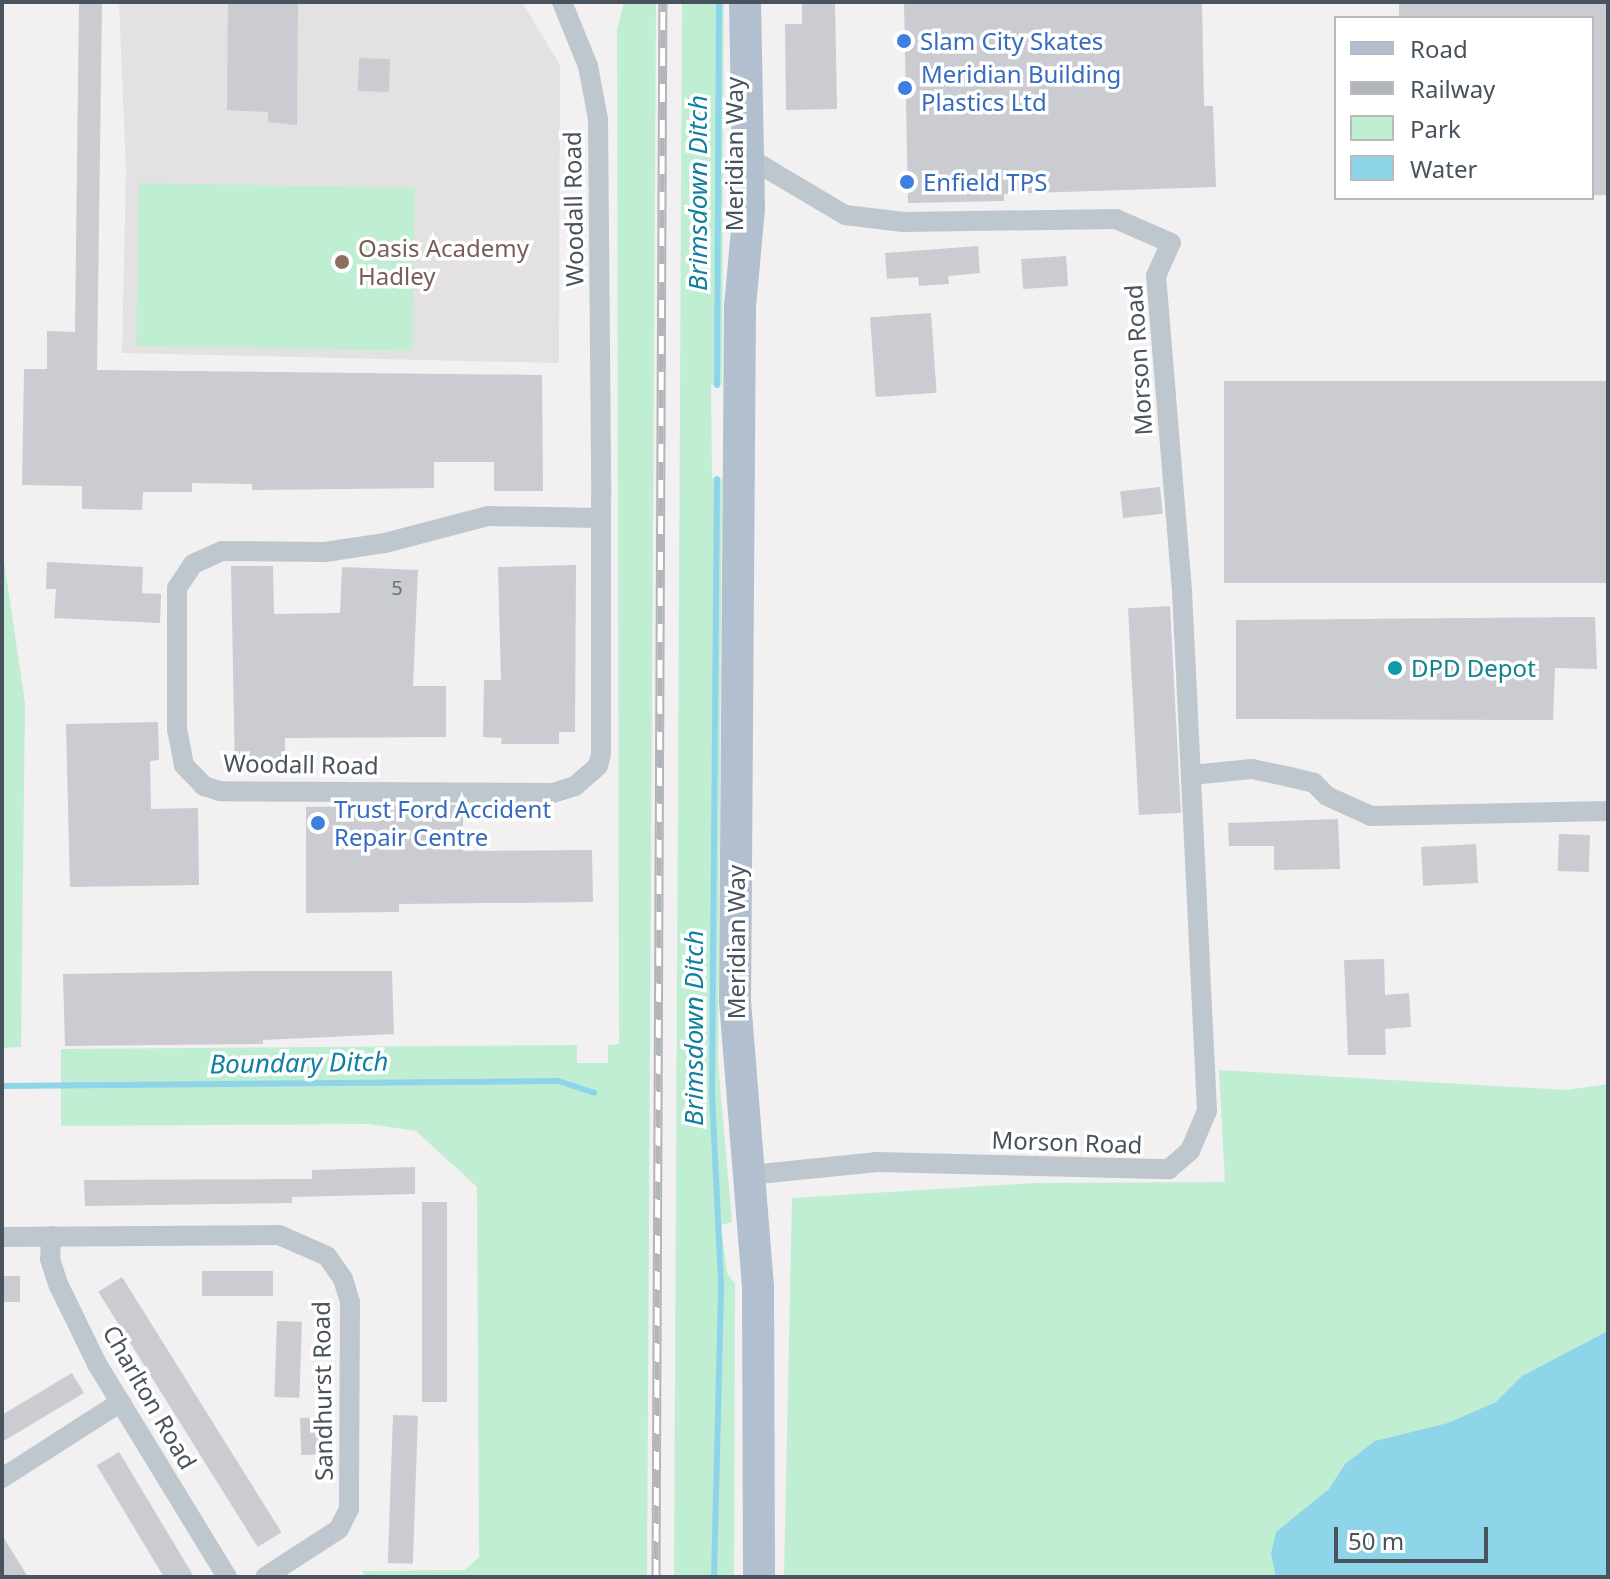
<!DOCTYPE html>
<style>
body{margin:0}
#map{position:relative;width:1610px;height:1579px;overflow:hidden;background:#f2f0f0;font-family:"Noto Sans",sans-serif}
div>[style]{position:absolute}
[style*='--x']{left:calc(var(--x)*1px);top:calc(var(--y)*1px);width:calc(var(--w)*1px);rotate:calc(var(--a)*1deg)}
.education>*{inset:0;background:#e3e1e2}
.green>*{inset:0;background:#c0eed3;transform-origin:0 0}
.water>*{inset:0;background:#8fd5e9}
.stream>*{height:6px;margin:-3px;padding:0 3px;transform-origin:3px;border-radius:3px;background:#8fd5e9}
.building>*{inset:0;background:#caccd2;transform-origin:0 0}
.minor>*{height:20px;margin:-10px;padding:0 10px;transform-origin:10px;border-radius:10px;background:#bec7ce}
.primary>*{height:32px;margin:-16px;padding:0 16px;transform-origin:16px;border-radius:16px;background:#b1bfce}
.rail>*{height:9px;margin-top:-4.5px;transform-origin:0;background:repeating-linear-gradient(90deg,#fff 0 18px,#b2b5ba 0 36px);box-sizing:border-box;border-block:2px solid #b2b5ba}
.dots>*{width:22px;height:22px;translate:-50% -50%;box-sizing:border-box;border:4px solid #fff;border-radius:50%}
span{translate:-50% -50%;white-space:nowrap;text-align:center;line-height:1.15;-webkit-text-stroke:7px #fff;paint-order:stroke}
.number-label{font-size:20px;color:#68717a}
.number-label span{-webkit-text-stroke-width:0}
.shop-label{font-size:24px;color:#366cbe}
.left{translate:0 -50%;text-align:left}
.street-label{font-size:24px;color:#48535d}
.education-label{font-size:24px;color:#785e54}
.culture-label{font-size:24px;color:#0d838f}
.water-label{font-size:26px;color:#117fa0;font-style:italic}
.frame{position:absolute;inset:0;border:4px solid #48535d;pointer-events:none}
.legend{position:absolute;left:1334px;top:16px;width:260px;height:184px;box-sizing:border-box;background:#fff;border:2px solid #b6babe;margin:0;padding:10px 14px;list-style:none;font-size:24px;color:#48535d}
.legend li{display:flex;align-items:center;gap:16px;height:40px}
.legend b{width:40px;border:2px solid #b6babe}
.scale{position:absolute;left:1334px;top:1527px;width:154px;height:36px;box-sizing:border-box;border:4px solid #48535d;border-top:0;padding-left:10px;font-size:24px;line-height:28px;white-space:nowrap;color:#48535d;-webkit-text-stroke:6px #fff;paint-order:stroke}
</style>
<div id="map">
<div class="education">
<div style="clip-path:polygon(119px 2px,522px 2px,560px 65px,559px 363px,122px 353px,126px 170px)"></div>
</div>
<div class="green">
<div style="clip-path:polygon(624px 2px,656px 2px,647px 1577px,365px 1577px,362px 1571px,465px 1570px,479px 1557px,477px 1187px,416px 1131px,369px 1124px,61px 1126px,61px 1049px,577px 1045px,577px 1063px,608px 1063px,608px 1045px,619px 1044px,617px 29px)"></div>
<div style="clip-path:polygon(682px 2px,724px 2px,722px 385px,711px 385px,712px 478px,722px 479px,718px 1063px,732px 1222px,721px 1225px,727px 1273px,735px 1284px,734px 1577px,674px 1577px)"></div>
<div style="left:139px;top:183px;width:276px;height:163px;rotate:1deg"></div>
<div style="clip-path:polygon(2px 548px,25px 703px,21px 1047px,2px 1048px)"></div>
<div style="clip-path:polygon(1219px 1070px,1566px 1090px,1608px 1084px,1608px 1577px,784px 1577px,792px 1198px,1033px 1183px,1225px 1182px)"></div>
</div>
<div class="water">
<div style="clip-path:polygon(1608px 1331px,1608px 1577px,1276px 1577px,1271px 1554px,1276px 1532px,1329px 1489px,1345px 1464px,1375px 1441px,1448px 1423px,1496px 1402px,1522px 1376px)"></div>
</div>
<div class="stream">
<div style="--x:717;--y:385;--w:383;--a:-89.7"></div>
<div style="--x:2;--y:1086;--w:556;--a:-0.52"></div>
<div style="--x:558;--y:1081;--w:38;--a:18"></div>
<div style="--x:714;--y:1577;--w:293;--a:-88.6"></div>
<div style="--x:721;--y:1284;--w:194;--a:-92.7"></div>
<div style="--x:712;--y:1090;--w:611;--a:-89.53"></div>
</div>
<div class="building">
<div style="clip-path:polygon(79px 2px,102px 2px,97px 370px,542px 375px,543px 491px,494px 491px,494px 462px,434px 462px,434px 488px,252px 490px,252px 484px,192px 483px,192px 492px,143px 492px,142px 510px,82px 509px,82px 486px,22px 485px,24px 369px,47px 369px,47px 331px,75px 332px)"></div>
<div style="clip-path:polygon(228px 2px,298px 2px,297px 125px,268px 122px,268px 112px,227px 110px)"></div>
<div style="clip-path:polygon(802px 2px,835px 2px,837px 109px,786px 110px,785px 24px,802px 24px)"></div>
<div style="clip-path:polygon(904px 2px,1202px 2px,1204px 106px,1213px 106px,1216px 187px,1004px 194px,1004px 201px,908px 203px)"></div>
<div style="clip-path:polygon(1399px 2px,1608px 2px,1608px 195px,1592px 195px,1592px 18px,1399px 18px)"></div>
<div style="left:359px;top:58px;width:31px;height:33px;rotate:2deg"></div>
<div style="clip-path:polygon(978px 246px,980px 273px,948px 276px,949px 284px,919px 286px,918px 277px,887px 279px,885px 253px)"></div>
<div style="left:1066px;top:256px;width:30px;height:45px;rotate:86deg"></div>
<div style="left:931px;top:313px;width:80px;height:61px;rotate:86deg"></div>
<div style="left:1608px;top:381px;width:202px;height:384px;rotate:90deg"></div>
<div style="left:1160px;top:487px;width:27px;height:40px;rotate:84deg"></div>
<div style="clip-path:polygon(47px 562px,143px 567px,142px 593px,161px 594px,160px 623px,54px 618px,56px 589px,46px 589px)"></div>
<div style="clip-path:polygon(576px 565px,575px 732px,559px 732px,559px 744px,501px 744px,502px 738px,483px 737px,484px 680px,501px 680px,498px 567px)"></div>
<div style="clip-path:polygon(231px 566px,273px 566px,274px 614px,340px 613px,342px 567px,418px 570px,413px 686px,446px 686px,446px 737px,285px 738px,285px 772px,235px 772px)"></div>
<div style="left:1170px;top:606px;width:207px;height:42px;rotate:87deg"></div>
<div style="clip-path:polygon(1595px 617px,1597px 669px,1555px 668px,1553px 720px,1236px 719px,1236px 620px)"></div>
<div style="clip-path:polygon(158px 722px,159px 760px,150px 761px,151px 809px,198px 808px,199px 885px,70px 887px,66px 724px)"></div>
<div style="clip-path:polygon(411px 805px,463px 805px,463px 851px,592px 850px,593px 902px,399px 904px,399px 912px,306px 913px,306px 807px)"></div>
<div style="clip-path:polygon(1338px 819px,1340px 869px,1274px 870px,1274px 846px,1229px 846px,1228px 823px)"></div>
<div style="left:1559px;top:834px;width:31px;height:37px;rotate:2deg"></div>
<div style="left:1476px;top:844px;width:39px;height:55px;rotate:87deg"></div>
<div style="clip-path:polygon(1384px 959px,1385px 995px,1409px 993px,1411px 1027px,1385px 1029px,1386px 1055px,1348px 1055px,1344px 960px)"></div>
<div style="clip-path:polygon(263px 971px,392px 971px,394px 1034px,263px 1040px,263px 1044px,65px 1046px,63px 974px)"></div>
<div style="clip-path:polygon(415px 1167px,415px 1194px,292px 1197px,292px 1203px,85px 1206px,84px 1180px,312px 1179px,312px 1170px)"></div>
<div style="left:422px;top:1202px;width:25px;height:200px"></div>
<div style="left:273px;top:1271px;width:25px;height:71px;rotate:90deg"></div>
<div style="left:2px;top:1276px;width:18px;height:26px"></div>
<div style="left:122px;top:1277px;width:301px;height:28px;rotate:58deg"></div>
<div style="left:277px;top:1321px;width:25px;height:76px;rotate:2deg"></div>
<div style="clip-path:polygon(72px 1373px,84px 1393px,2px 1442px,2px 1415px)"></div>
<div style="left:393px;top:1415px;width:25px;height:148px;rotate:2deg"></div>
<div style="left:326px;top:1417px;width:37px;height:26px;rotate:88deg"></div>
<div style="left:119px;top:1452px;width:146px;height:26px;rotate:59deg"></div>
<div style="clip-path:polygon(2px 1535px,28px 1577px,2px 1577px)"></div>
</div>
<div class="minor">
<div style="--x:562;--y:2;--w:69;--a:67.9"></div>
<div style="--x:588;--y:66;--w:54;--a:79.3"></div>
<div style="--x:598;--y:119;--w:379;--a:89.5"></div>
<div style="--x:601;--y:498;--w:256;--a:90"></div>
<div style="--x:601;--y:754;--w:12;--a:104"></div>
<div style="--x:598;--y:766;--w:30;--a:139"></div>
<div style="--x:575;--y:786;--w:23;--a:162"></div>
<div style="--x:553;--y:793;--w:333;--a:-179.7"></div>
<div style="--x:220;--y:791;--w:17;--a:-163"></div>
<div style="--x:204;--y:786;--w:29;--a:-134"></div>
<div style="--x:184;--y:765;--w:36;--a:-101"></div>
<div style="--x:177;--y:730;--w:142;--a:-90"></div>
<div style="--x:177;--y:588;--w:29;--a:-56"></div>
<div style="--x:193;--y:564;--w:32;--a:-24"></div>
<div style="--x:222;--y:551;--w:103;--a:0.6"></div>
<div style="--x:325;--y:552;--w:61;--a:-8.5"></div>
<div style="--x:385;--y:543;--w:106;--a:-14.7"></div>
<div style="--x:488;--y:516;--w:113;--a:1"></div>
<div style="--x:1191;--y:775;--w:61;--a:-5.6"></div>
<div style="--x:1252;--y:769;--w:39;--a:12"></div>
<div style="--x:1290;--y:777;--w:25;--a:14"></div>
<div style="--x:1314;--y:783;--w:18;--a:45"></div>
<div style="--x:1327;--y:796;--w:48;--a:24.4"></div>
<div style="--x:1371;--y:816;--w:237;--a:-1.2"></div>
<div style="--x:749;--y:1175;--w:129;--a:-5.8"></div>
<div style="--x:877;--y:1162;--w:292;--a:1.4"></div>
<div style="--x:1169;--y:1169;--w:28;--a:-41"></div>
<div style="--x:1190;--y:1151;--w:43;--a:-67"></div>
<div style="--x:1207;--y:1111;--w:521;--a:-92.75"></div>
<div style="--x:1182;--y:591;--w:316;--a:-94.7"></div>
<div style="--x:1156;--y:276;--w:36;--a:-66"></div>
<div style="--x:1171;--y:243;--w:60;--a:-156.4"></div>
<div style="--x:1116;--y:219;--w:213;--a:179.2"></div>
<div style="--x:903;--y:222;--w:58;--a:-173.1"></div>
<div style="--x:845;--y:215;--w:112;--a:-149.3"></div>
<div style="--x:51;--y:1236;--w:23;--a:92"></div>
<div style="--x:50;--y:1259;--w:28;--a:72"></div>
<div style="--x:59;--y:1286;--w:87;--a:64"></div>
<div style="--x:97;--y:1364;--w:250;--a:58.6"></div>
<div style="--x:2;--y:1237;--w:277;--a:-0.4"></div>
<div style="--x:279;--y:1235;--w:52;--a:23.6"></div>
<div style="--x:327;--y:1256;--w:28;--a:55"></div>
<div style="--x:343;--y:1279;--w:24;--a:73"></div>
<div style="--x:350;--y:1302;--w:207;--a:90.3"></div>
<div style="--x:349;--y:1509;--w:22;--a:117"></div>
<div style="--x:339;--y:1529;--w:88;--a:147"></div>
<div style="--x:2;--y:1478;--w:141;--a:-32.6"></div>
</div>
<div class="primary">
<div style="--x:745;--y:2;--w:206;--a:88.9"></div>
<div style="--x:749;--y:208;--w:98;--a:95.2"></div>
<div style="--x:740;--y:306;--w:695;--a:90.41"></div>
<div style="--x:735;--y:1001;--w:287;--a:85.4"></div>
<div style="--x:758;--y:1287;--w:290;--a:89.8"></div>
</div>
<div class="rail">
<div style="--x:656;--y:1577;--w:1575;--a:-89.75"></div>
</div>
<div class="dots">
<div style="left:904px;top:41px;background:#3f7fe0"></div>
<div style="left:905px;top:88px;background:#3f7fe0"></div>
<div style="left:907px;top:182px;background:#3f7fe0"></div>
<div style="left:342px;top:262px;background:#8d6e63"></div>
<div style="left:1395px;top:668px;background:#0f9aa8"></div>
<div style="left:318px;top:823px;background:#3f7fe0"></div>
</div>
<div class="number-label">
<span style="left:397px;top:587px">5</span>
</div>
<div class="shop-label">
<span class="left" style="left:920px;top:41px">Slam City Skates</span>
<span class="left" style="left:921px;top:88px">Meridian Building<br>Plastics Ltd</span>
<span class="left" style="left:923px;top:182px">Enfield TPS</span>
<span class="left" style="left:334px;top:823px">Trust Ford Accident<br>Repair Centre</span>
</div>
<div class="street-label">
<span style="left:734px;top:154px;rotate:-90deg">Meridian Way</span>
<span style="left:573px;top:209px;rotate:-91deg">Woodall Road</span>
<span style="left:1138px;top:360px;rotate:-94deg">Morson Road</span>
<span style="left:301px;top:764px;rotate:1deg">Woodall Road</span>
<span style="left:736px;top:942px;rotate:-90deg">Meridian Way</span>
<span style="left:1067px;top:1142px;rotate:2deg">Morson Road</span>
<span style="left:322px;top:1391px;rotate:-91deg">Sandhurst Road</span>
<span style="left:150px;top:1397px;rotate:60deg">Charlton Road</span>
</div>
<div class="education-label">
<span class="left" style="left:358px;top:262px">Oasis Academy<br>Hadley</span>
</div>
<div class="culture-label">
<span class="left" style="left:1411px;top:668px">DPD Depot</span>
</div>
<div class="water-label">
<span style="left:698px;top:193px;rotate:-90deg">Brimsdown Ditch</span>
<span style="left:694px;top:1028px;rotate:-90deg">Brimsdown Ditch</span>
<span style="left:299px;top:1063px;rotate:-1deg">Boundary Ditch</span>
</div>
<div class="frame"></div>
<ul class="legend">
<li><b style="height:10px;background:#b1bfce"></b>Road</li>
<li><b style="height:10px;background:#b2b5ba"></b>Railway</li>
<li><b style="height:22px;background:#c0eed3"></b>Park</li>
<li><b style="height:22px;background:#8fd5e9"></b>Water</li>
</ul>
<div class="scale">50 m</div>
</div>
